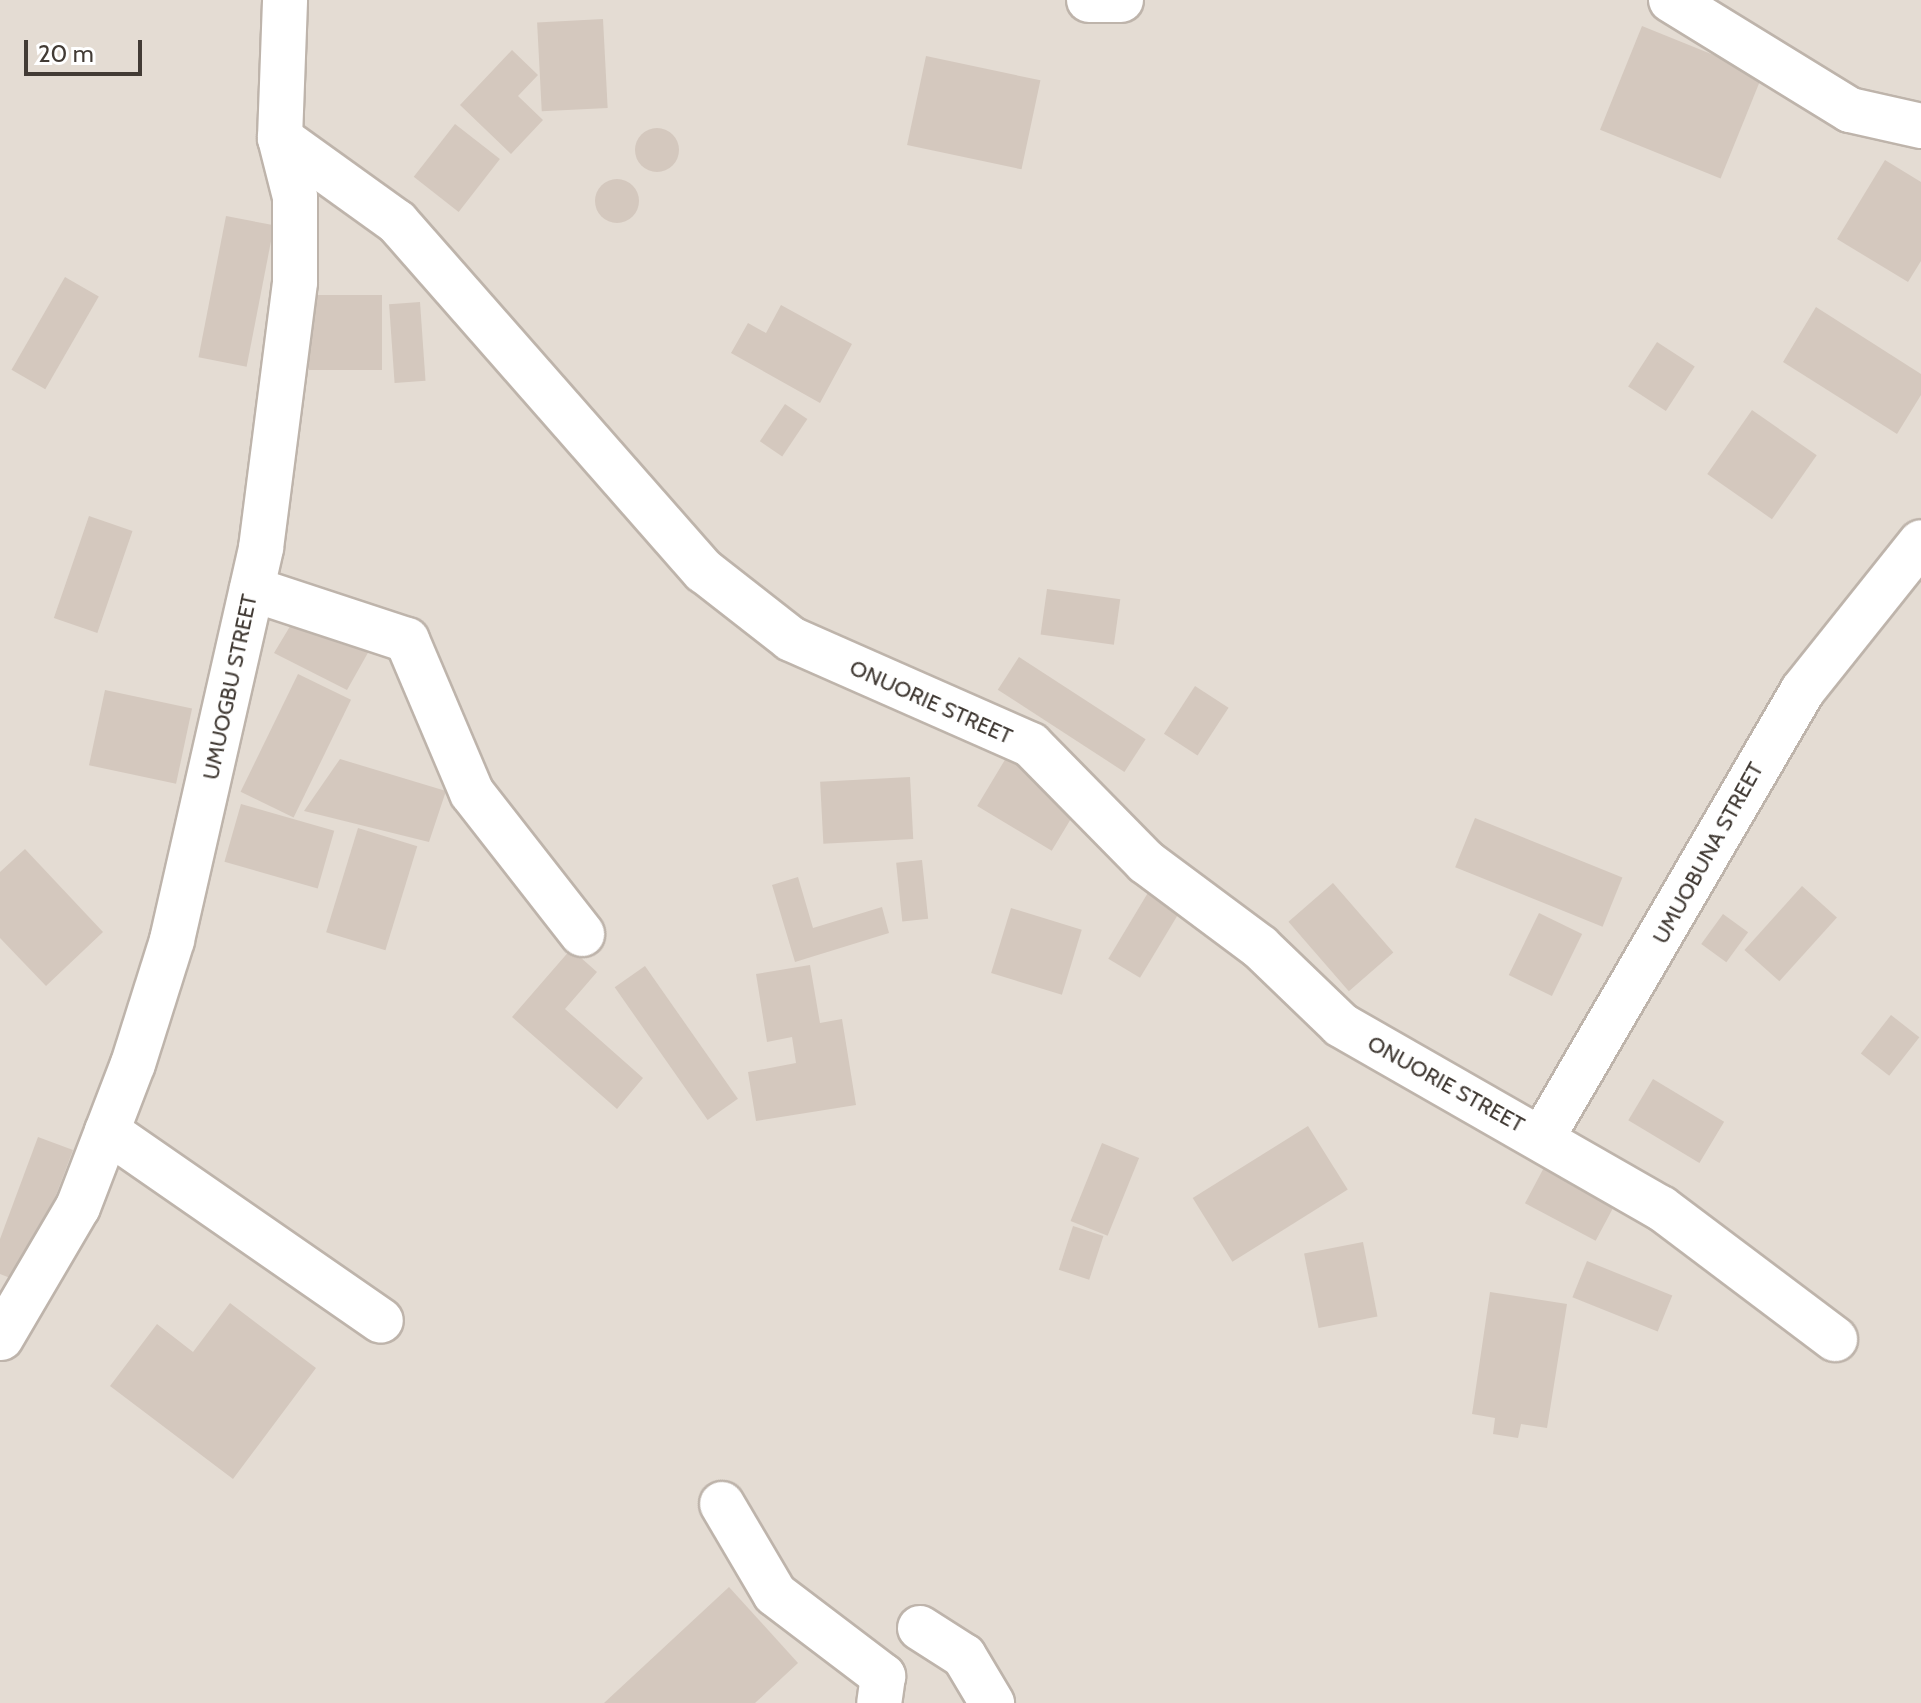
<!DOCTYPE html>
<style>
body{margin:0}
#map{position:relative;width:1921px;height:1703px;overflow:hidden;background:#f0ebe4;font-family:Cabin,sans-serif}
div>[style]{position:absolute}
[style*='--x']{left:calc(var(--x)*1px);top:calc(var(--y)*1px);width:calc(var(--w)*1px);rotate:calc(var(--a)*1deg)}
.residential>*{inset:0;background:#e4dcd3;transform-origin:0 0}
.building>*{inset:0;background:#d4c8be;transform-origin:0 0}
.round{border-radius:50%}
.roads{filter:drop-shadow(2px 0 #beb4ab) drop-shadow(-2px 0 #beb4ab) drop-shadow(0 2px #beb4ab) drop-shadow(0 -2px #beb4ab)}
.minor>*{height:44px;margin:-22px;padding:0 22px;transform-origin:22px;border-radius:22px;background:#fff}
span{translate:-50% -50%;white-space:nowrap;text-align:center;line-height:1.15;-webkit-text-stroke:8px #fff;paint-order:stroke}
.street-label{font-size:22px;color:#423b35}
.scale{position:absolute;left:24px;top:40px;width:118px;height:36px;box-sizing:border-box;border:4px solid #423b35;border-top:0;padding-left:10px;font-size:24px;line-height:28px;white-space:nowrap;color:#423b35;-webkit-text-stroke:6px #fff;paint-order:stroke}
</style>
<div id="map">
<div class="residential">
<div style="left:0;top:0;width:1921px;height:1703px"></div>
</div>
<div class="building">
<div style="left:603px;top:19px;width:89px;height:66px;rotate:87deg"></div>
<div style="left:1642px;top:26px;width:130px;height:112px;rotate:22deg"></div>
<div style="clip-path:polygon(512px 50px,538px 75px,518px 96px,543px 120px,511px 154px,460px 105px)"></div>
<div style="left:926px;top:56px;width:117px;height:91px;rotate:12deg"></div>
<div style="left:455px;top:124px;width:57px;height:67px;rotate:38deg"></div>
<div class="round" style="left:635px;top:128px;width:44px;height:44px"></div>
<div style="clip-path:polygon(1885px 160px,1921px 182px,1921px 261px,1908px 282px,1837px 239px)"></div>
<div class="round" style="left:595px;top:179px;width:44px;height:44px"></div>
<div style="left:226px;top:216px;width:49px;height:144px;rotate:11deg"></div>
<div style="left:65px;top:277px;width:39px;height:107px;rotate:30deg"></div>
<div style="left:382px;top:295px;width:75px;height:73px;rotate:90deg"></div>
<div style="left:420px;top:302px;width:79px;height:31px;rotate:86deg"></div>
<div style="clip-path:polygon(781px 305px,852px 344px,820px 403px,731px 353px,748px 323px,766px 333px)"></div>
<div style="clip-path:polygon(1816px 307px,1921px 374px,1921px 395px,1897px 434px,1783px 362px)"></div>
<div style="left:1657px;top:342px;width:45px;height:53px;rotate:33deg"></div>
<div style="left:785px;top:404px;width:27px;height:45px;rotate:34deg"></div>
<div style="left:1752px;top:410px;width:79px;height:78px;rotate:35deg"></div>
<div style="left:89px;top:516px;width:46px;height:108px;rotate:19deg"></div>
<div style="left:1047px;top:589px;width:74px;height:46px;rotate:8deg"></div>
<div style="clip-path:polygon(298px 613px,374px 642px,347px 690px,274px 653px)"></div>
<div style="left:1019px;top:657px;width:151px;height:39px;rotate:33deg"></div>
<div style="left:298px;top:674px;width:59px;height:131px;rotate:26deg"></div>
<div style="left:1195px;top:686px;width:40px;height:57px;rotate:33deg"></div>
<div style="left:105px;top:690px;width:89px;height:77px;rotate:12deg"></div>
<div style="left:1006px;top:758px;width:87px;height:56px;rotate:31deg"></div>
<div style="clip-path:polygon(340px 759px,446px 791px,429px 842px,304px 811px)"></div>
<div style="left:910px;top:777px;width:62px;height:90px;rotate:87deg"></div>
<div style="left:241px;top:804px;width:97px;height:60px;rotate:16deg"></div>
<div style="left:1475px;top:818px;width:159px;height:53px;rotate:22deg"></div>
<div style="left:358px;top:828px;width:62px;height:109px;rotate:17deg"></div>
<div style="clip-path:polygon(25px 849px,103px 932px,46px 986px,0 938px,0 872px)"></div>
<div style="left:922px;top:860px;width:59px;height:26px;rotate:84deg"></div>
<div style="clip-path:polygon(798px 877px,813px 928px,882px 907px,889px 933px,795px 962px,772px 885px)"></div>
<div style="left:1333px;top:883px;width:92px;height:59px;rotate:49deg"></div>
<div style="left:1802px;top:886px;width:47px;height:86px;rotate:42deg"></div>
<div style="left:1149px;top:891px;width:37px;height:79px;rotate:31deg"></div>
<div style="left:1011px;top:908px;width:74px;height:68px;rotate:17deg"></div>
<div style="left:1539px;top:913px;width:48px;height:69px;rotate:26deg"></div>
<div style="left:1723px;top:914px;width:31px;height:37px;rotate:36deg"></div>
<div style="clip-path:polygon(571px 949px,597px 972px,565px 1009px,643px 1078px,617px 1109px,512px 1017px)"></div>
<div style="clip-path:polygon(810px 965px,820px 1023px,842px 1019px,856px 1105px,756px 1121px,748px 1072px,796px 1063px,792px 1037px,767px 1042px,756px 974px)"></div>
<div style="left:645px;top:966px;width:162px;height:37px;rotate:55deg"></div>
<div style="left:1891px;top:1015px;width:36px;height:49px;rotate:38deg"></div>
<div style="left:1653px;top:1079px;width:83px;height:48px;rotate:31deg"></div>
<div style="left:1308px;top:1126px;width:75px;height:136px;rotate:58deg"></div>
<div style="clip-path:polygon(38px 1137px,73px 1150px,23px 1283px,0 1274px,0 1239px)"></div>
<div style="left:1102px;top:1143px;width:40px;height:84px;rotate:22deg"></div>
<div style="left:1548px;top:1160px;width:80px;height:49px;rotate:28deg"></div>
<div style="left:1073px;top:1226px;width:32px;height:46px;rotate:18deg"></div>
<div style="left:1363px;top:1242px;width:76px;height:60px;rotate:79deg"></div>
<div style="left:1587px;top:1261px;width:92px;height:39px;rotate:22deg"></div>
<div style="clip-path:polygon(1490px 1292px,1567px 1304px,1547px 1428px,1521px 1424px,1518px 1438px,1493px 1434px,1495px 1418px,1472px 1414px)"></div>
<div style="clip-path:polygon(230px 1303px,316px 1368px,233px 1479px,110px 1386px,157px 1324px,193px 1352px)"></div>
<div style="clip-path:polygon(729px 1587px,798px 1663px,755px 1703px,604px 1703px)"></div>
</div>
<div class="roads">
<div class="minor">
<div style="--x:1089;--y:0;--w:32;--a:0"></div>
<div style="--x:1671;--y:0;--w:210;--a:31.6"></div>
<div style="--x:1850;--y:110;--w:73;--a:12.7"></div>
<div style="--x:280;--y:138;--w:144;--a:35.7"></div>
<div style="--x:397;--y:222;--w:465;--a:48.7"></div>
<div style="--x:704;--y:571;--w:110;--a:38"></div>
<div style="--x:791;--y:639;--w:262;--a:23.8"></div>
<div style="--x:1031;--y:745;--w:164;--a:45.5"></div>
<div style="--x:1146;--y:862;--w:142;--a:36.7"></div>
<div style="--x:1260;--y:947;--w:112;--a:43.9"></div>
<div style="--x:1341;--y:1025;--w:369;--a:29.8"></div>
<div style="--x:1661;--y:1208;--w:218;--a:37"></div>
<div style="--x:252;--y:589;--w:163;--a:18.2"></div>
<div style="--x:407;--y:640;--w:166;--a:67"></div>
<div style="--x:472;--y:793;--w:179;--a:52"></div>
<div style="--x:107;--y:1131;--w:333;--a:34.7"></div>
<div style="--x:1542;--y:1138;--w:518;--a:-59.78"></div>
<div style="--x:1803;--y:690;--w:189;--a:-51.4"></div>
<div style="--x:1;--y:1338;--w:152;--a:-59.6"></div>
<div style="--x:78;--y:1207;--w:153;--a:-69"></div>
<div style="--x:133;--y:1064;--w:130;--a:-72.5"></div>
<div style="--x:172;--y:940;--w:402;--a:-77.2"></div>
<div style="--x:261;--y:548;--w:268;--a:-82.7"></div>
<div style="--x:295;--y:282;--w:85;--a:-90"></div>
<div style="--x:295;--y:197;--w:61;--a:-104.3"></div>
<div style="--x:280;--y:138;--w:138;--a:-87.9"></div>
<div style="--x:722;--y:1504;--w:104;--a:59.5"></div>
<div style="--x:775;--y:1594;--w:136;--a:37.2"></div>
<div style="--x:883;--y:1676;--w:27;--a:98"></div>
<div style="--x:920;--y:1628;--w:52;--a:32.5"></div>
<div style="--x:964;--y:1656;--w:55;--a:59.2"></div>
</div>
</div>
<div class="street-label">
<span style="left:230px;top:687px;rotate:-78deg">UMUOGBU STREET</span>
<span style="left:931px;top:702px;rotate:24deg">ONUORIE STREET</span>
<span style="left:1708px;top:853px;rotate:-61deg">UMUOBUNA STREET</span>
<span style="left:1446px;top:1084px;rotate:29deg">ONUORIE STREET</span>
</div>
<div class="scale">20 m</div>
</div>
